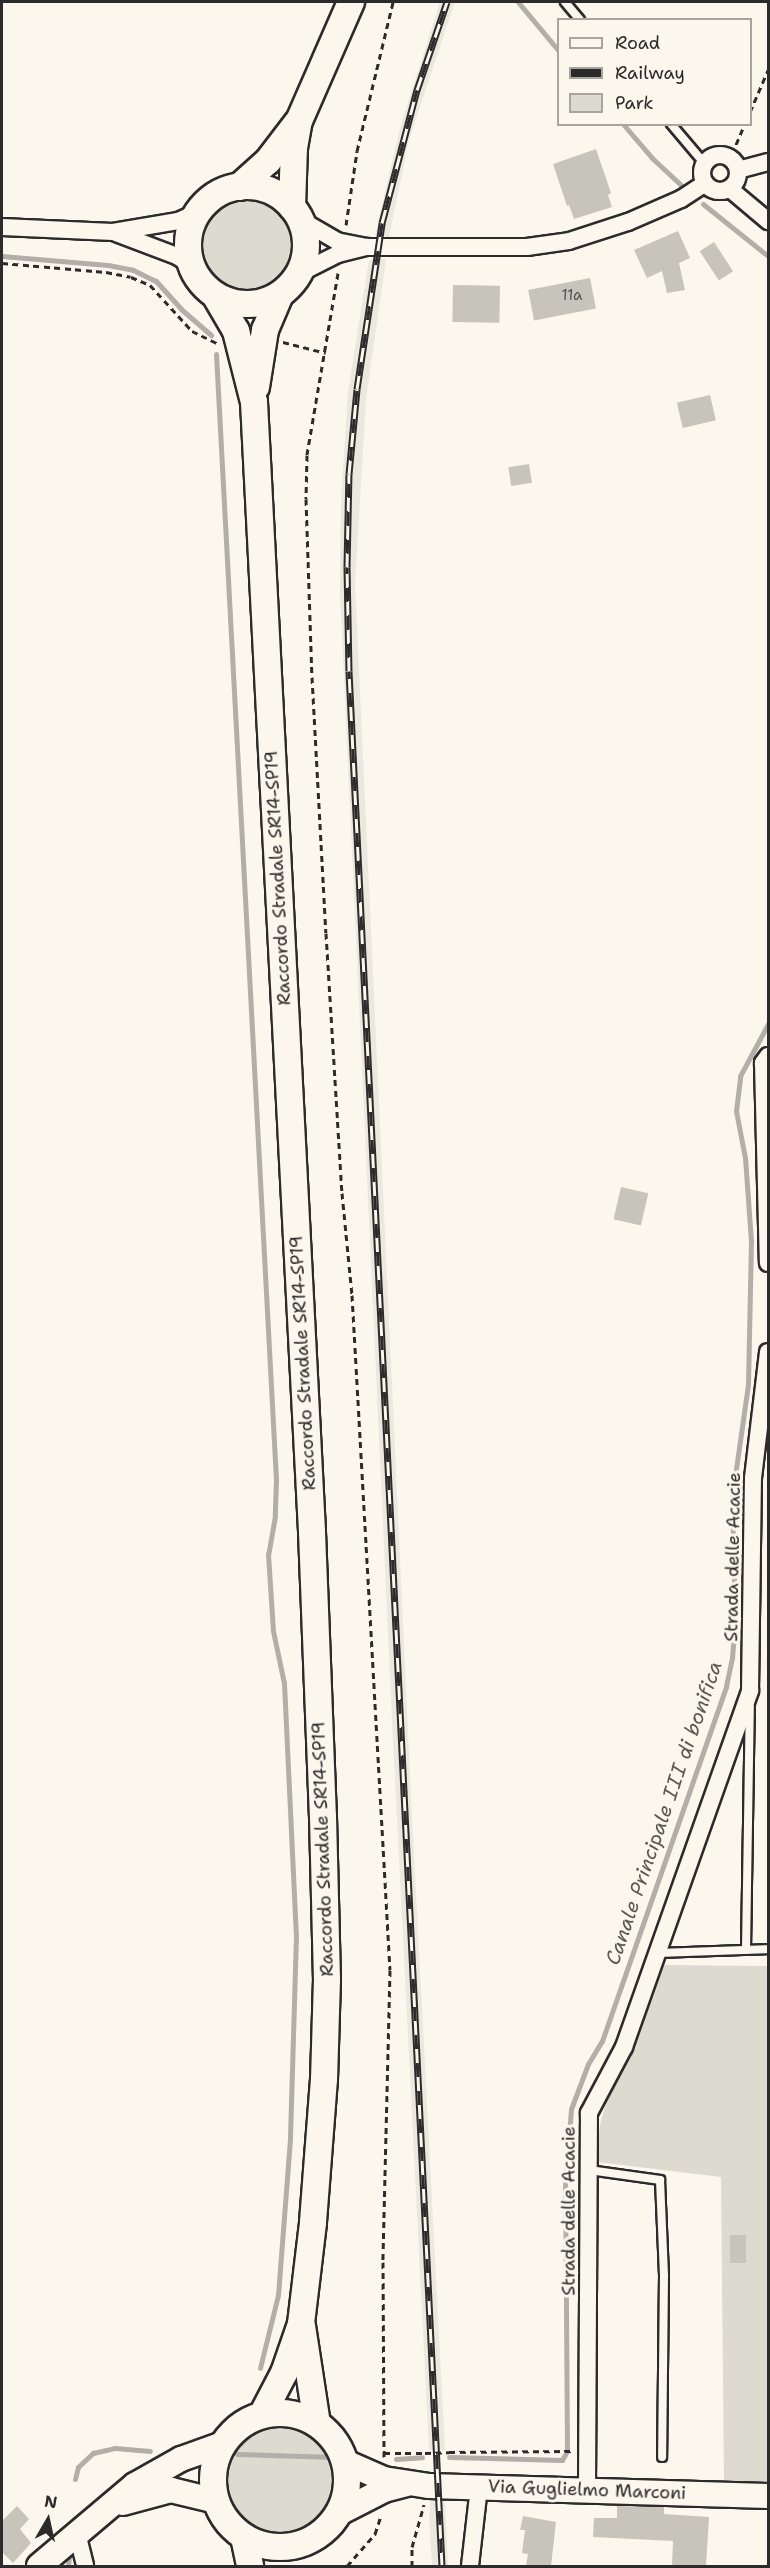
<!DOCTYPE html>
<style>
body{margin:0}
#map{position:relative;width:770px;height:2568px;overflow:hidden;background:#fbf7ec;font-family:"Shantell Sans",sans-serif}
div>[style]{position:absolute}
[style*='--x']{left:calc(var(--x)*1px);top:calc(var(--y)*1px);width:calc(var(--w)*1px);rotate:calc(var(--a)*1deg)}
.built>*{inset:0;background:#ebe8de}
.green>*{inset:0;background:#dddad0}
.round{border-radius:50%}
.stream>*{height:5px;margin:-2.5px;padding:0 2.5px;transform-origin:2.5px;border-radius:2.5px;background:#b1afa7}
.building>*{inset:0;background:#c7c4bc;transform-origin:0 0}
.path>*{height:3px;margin-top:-1.5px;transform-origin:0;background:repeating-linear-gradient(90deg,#2b2b2b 0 6px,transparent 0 10.5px)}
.roads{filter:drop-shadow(2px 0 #2b2b2b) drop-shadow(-2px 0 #2b2b2b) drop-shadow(0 2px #2b2b2b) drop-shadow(0 -2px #2b2b2b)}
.lane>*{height:8px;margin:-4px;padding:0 4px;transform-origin:4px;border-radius:4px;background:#fbf7ec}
.street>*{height:16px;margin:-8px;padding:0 8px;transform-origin:8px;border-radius:8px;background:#fbf7ec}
.street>.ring{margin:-8px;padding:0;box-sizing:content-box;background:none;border:16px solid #fbf7ec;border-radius:50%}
.secondary>*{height:24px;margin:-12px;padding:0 12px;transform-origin:12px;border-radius:12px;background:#fbf7ec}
.primary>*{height:26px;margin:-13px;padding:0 13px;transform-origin:13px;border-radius:13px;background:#fbf7ec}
.primary>.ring{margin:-13px;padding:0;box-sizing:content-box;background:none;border:26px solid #fbf7ec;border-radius:50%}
.rail>*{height:7px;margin-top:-3.5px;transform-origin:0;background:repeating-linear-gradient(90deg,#fbf7ec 0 14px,#2b2b2b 0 28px);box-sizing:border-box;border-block:2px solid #2b2b2b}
.path-bridge>*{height:3px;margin-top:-1.5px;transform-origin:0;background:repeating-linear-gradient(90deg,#2b2b2b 0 6px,transparent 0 10.5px)}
span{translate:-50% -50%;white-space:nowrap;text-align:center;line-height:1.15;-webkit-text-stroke:6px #fbf7ec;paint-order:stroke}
.number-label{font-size:15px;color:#52514f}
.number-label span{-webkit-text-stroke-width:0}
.street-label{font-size:18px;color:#2b2b2b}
.water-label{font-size:20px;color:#5a5956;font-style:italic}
.frame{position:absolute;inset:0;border:3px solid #2b2b2b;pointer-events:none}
.legend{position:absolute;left:557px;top:18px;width:195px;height:108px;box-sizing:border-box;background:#fbf7ec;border:2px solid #a8a59f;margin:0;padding:8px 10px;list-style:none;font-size:18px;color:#2b2b2b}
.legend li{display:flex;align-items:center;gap:12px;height:30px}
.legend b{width:30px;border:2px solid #a8a59f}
.north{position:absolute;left:18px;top:2490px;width:60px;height:60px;-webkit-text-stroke:4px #fbf7ec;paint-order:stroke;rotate:9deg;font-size:16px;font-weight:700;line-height:24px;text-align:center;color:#2b2b2b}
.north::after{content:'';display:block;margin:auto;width:21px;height:27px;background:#2b2b2b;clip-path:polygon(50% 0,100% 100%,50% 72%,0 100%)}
</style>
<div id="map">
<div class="built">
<div style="clip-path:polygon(440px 2px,455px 2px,409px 140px,389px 237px,375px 235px,400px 128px)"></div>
<div style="clip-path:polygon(386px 259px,366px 399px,355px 584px,411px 1796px,445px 2450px,429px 2450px,392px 1720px,340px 591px,341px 500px,348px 392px,369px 260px)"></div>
<div style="clip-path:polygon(431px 2495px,445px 2496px,448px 2566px,432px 2566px,429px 2517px)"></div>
</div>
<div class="green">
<div class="round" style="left:197px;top:197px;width:98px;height:98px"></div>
<div style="clip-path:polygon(664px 1965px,768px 1966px,768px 2483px,724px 2482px,721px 2177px,597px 2162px,600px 2125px,606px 2103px,639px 2036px)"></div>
<div class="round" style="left:223px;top:2426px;width:112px;height:112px"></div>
</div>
<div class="stream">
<div style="--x:518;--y:2;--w:62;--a:50.2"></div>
<div style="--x:623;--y:124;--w:45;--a:49.5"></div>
<div style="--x:652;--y:158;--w:40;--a:43"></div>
<div style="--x:703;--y:204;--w:83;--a:38.7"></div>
<div style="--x:2;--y:256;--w:106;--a:4.9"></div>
<div style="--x:108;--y:265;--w:25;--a:11"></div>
<div style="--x:133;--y:270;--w:25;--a:26"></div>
<div style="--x:156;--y:281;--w:38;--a:48"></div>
<div style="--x:181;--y:309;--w:40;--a:41"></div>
<div style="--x:216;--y:354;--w:1128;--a:86.95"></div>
<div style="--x:276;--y:1480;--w:36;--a:92"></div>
<div style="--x:275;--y:1516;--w:39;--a:100"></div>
<div style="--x:268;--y:1554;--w:77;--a:86.3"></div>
<div style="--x:273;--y:1631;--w:53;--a:78.1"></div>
<div style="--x:284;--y:1683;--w:252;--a:87.3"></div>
<div style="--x:296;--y:1935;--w:204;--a:91.7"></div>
<div style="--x:290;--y:2139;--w:156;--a:94.4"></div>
<div style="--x:278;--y:2295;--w:75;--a:103.9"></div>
<div style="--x:237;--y:2454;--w:96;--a:1.8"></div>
<div style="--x:449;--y:2457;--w:113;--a:1.5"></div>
<div style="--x:562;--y:2460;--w:10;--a:-61"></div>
<div style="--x:567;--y:2451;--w:264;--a:-90.4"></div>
<div style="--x:565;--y:2187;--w:78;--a:-85.6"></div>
<div style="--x:571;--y:2109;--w:48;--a:-69.3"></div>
<div style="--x:588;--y:2064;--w:27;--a:-59"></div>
<div style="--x:602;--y:2041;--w:376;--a:-70.7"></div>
<div style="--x:726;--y:1686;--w:30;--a:-78"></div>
<div style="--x:732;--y:1657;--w:38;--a:-85"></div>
<div style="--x:735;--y:1619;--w:122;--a:-91.4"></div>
<div style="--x:732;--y:1497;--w:114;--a:-81.9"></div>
<div style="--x:748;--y:1384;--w:143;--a:-88.8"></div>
<div style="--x:751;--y:1241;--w:83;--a:-94.1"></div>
<div style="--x:745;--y:1158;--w:48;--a:-100.8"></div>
<div style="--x:736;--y:1111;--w:35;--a:-83"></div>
<div style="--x:740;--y:1076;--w:59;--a:-61.7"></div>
<div style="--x:396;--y:2459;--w:26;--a:-4"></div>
<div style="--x:75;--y:2479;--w:12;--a:-76"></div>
<div style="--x:78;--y:2467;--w:21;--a:-43"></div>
<div style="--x:93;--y:2453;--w:23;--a:-13"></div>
<div style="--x:115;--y:2448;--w:35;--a:5"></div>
<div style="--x:68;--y:2566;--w:9;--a:-84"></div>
</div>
<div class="building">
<div style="clip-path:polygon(596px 149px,611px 193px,608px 195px,612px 207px,574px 219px,569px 205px,567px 206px,553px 164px)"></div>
<div style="clip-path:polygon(678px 231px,690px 258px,679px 263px,685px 290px,667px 293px,662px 271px,647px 278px,634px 250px)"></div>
<div style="left:714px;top:242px;width:35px;height:17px;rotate:57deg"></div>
<div style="left:590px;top:278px;width:31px;height:63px;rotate:79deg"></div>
<div style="left:453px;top:285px;width:47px;height:37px;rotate:1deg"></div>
<div style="left:710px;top:395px;width:26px;height:34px;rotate:77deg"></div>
<div style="left:529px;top:464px;width:19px;height:21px;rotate:81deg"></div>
<div style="left:621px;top:1187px;width:28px;height:33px;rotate:13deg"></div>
<div style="left:730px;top:2235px;width:16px;height:28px"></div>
<div style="clip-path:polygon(17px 2506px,29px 2519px,20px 2529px,31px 2543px,13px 2563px,2px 2552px,2px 2521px)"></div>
<div style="clip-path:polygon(617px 2506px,664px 2507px,664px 2514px,709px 2517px,706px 2566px,672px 2566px,673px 2541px,593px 2537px,594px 2518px,617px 2518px)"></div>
<div style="clip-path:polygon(523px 2516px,556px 2522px,551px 2566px,526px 2566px,528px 2554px,522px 2553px,525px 2530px,520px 2530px)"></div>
</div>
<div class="path">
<div style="--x:750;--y:112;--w:46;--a:-66.8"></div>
<div style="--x:732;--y:154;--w:33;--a:-67"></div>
<div style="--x:346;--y:225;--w:75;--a:-81.5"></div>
<div style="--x:357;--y:151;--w:153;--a:-76.4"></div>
<div style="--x:2;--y:263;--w:104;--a:4.9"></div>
<div style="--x:106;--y:272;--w:25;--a:11"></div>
<div style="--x:131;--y:277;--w:21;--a:23"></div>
<div style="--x:150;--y:285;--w:62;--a:47.6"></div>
<div style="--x:192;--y:331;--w:28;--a:26"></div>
<div style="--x:338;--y:273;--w:185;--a:99.7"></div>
<div style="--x:307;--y:455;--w:44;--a:91.3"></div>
<div style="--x:306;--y:499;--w:178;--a:88.1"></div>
<div style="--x:312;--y:677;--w:256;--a:86.9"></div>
<div style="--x:326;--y:933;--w:260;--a:86.5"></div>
<div style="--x:342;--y:1193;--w:102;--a:84.4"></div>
<div style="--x:352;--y:1295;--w:676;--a:86.78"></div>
<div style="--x:390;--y:1970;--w:292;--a:91.4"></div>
<div style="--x:383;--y:2262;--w:195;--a:89.7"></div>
<div style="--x:283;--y:342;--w:44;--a:14.3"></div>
<div style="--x:449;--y:2452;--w:122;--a:-0.5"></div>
<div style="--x:384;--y:2453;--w:41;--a:0"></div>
<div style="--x:347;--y:2566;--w:43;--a:-48.8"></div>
<div style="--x:375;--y:2534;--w:20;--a:-72"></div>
<div style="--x:412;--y:2566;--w:19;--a:-90"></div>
<div style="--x:412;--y:2547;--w:44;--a:-74.1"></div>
</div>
<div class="roads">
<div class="lane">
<div style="--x:565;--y:2;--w:23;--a:50"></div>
<div style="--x:671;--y:124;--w:51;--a:49.8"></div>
<div style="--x:746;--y:1950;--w:243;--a:-89.1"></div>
<div style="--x:655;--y:1953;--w:113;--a:-2"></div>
<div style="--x:589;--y:2170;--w:72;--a:8"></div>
<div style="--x:660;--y:2180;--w:96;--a:87.6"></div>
<div style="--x:664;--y:2276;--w:181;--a:90.6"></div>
</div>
<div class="street">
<div class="ring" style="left:702px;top:155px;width:20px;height:20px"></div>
<div style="--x:738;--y:170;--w:31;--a:-15"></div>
<div style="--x:730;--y:189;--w:50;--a:40.1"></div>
<div style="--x:2;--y:227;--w:111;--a:2.6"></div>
<div style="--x:113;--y:232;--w:66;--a:-9.6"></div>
<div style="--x:178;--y:221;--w:22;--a:-24"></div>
<div style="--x:116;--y:233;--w:65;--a:20.7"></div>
<div style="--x:177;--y:256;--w:17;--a:33"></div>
<div style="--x:367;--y:247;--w:160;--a:0"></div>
<div style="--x:527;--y:247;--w:42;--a:-8.1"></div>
<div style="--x:569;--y:241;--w:62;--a:-17.9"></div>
<div style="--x:628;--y:222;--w:58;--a:-23.5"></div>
<div style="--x:681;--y:199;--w:27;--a:-33"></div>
<div style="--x:300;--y:273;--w:42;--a:-26.6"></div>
<div style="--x:338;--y:254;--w:30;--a:-14"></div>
<div style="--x:367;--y:247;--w:31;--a:-169"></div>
<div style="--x:337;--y:241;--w:42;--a:-149.7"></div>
<div style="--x:768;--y:1056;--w:9;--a:126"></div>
<div style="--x:763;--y:1063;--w:200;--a:88.6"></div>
<div style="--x:587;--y:2489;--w:376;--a:-89.7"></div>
<div style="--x:589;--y:2113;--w:75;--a:-62.1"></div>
<div style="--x:624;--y:2047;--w:378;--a:-70.5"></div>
<div style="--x:750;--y:1691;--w:213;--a:-89.2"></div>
<div style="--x:753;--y:1478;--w:127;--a:-83.2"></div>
<div style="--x:77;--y:2533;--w:34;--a:76"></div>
<div style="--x:470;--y:2566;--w:80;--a:-83.5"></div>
</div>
<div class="secondary">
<div style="--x:345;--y:2462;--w:43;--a:23.6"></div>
<div style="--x:384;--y:2479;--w:46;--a:8.8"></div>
<div style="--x:429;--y:2486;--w:339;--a:1.7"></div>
<div style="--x:123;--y:2503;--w:50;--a:-15.2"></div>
<div style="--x:171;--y:2490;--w:46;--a:13.7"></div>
<div style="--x:339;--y:2513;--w:51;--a:-27.1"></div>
<div style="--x:384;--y:2490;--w:23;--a:-15"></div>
<div style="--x:39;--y:2566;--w:126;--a:-40.2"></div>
<div style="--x:135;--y:2485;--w:53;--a:-29.5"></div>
<div style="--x:181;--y:2459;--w:45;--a:-19.7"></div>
</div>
<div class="primary">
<div class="ring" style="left:188px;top:186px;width:92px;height:92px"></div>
<div style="--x:239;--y:187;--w:39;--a:-42"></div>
<div style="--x:268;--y:161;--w:48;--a:-52.7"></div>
<div style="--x:292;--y:207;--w:59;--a:-88.1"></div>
<div style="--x:294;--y:148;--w:27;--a:-80"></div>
<div style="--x:299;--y:121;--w:130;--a:-66.4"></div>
<div style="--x:215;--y:295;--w:42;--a:59.7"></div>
<div style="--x:236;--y:331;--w:73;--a:75.8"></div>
<div style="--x:254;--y:402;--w:1131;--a:87.06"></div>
<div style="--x:312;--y:1532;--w:285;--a:87.8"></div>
<div style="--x:323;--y:1817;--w:162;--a:88.6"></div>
<div style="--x:327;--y:1979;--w:100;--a:91.7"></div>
<div style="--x:324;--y:2079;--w:144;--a:94.4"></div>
<div style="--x:313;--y:2223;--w:102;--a:96.8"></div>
<div style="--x:301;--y:2324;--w:52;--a:109.1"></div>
<div style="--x:284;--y:2373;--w:47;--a:117.6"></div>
<div style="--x:256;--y:387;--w:58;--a:-81"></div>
<div style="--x:265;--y:330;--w:38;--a:-67"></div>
<div style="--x:302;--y:2326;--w:99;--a:81.3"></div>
<div class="ring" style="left:213px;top:2413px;width:108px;height:108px"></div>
<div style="--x:244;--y:2537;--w:30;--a:78"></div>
</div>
</div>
<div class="rail">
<div style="--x:442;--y:2566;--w:1897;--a:-92.81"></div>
<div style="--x:349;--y:671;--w:104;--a:-91.1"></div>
<div style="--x:347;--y:567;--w:93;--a:-88.8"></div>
<div style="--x:349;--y:474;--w:85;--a:-84.6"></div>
<div style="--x:357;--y:389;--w:168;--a:-81.4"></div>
<div style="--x:382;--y:223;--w:138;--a:-75.3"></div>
<div style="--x:417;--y:90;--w:93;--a:-71.2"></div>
</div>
<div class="path-bridge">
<div style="--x:425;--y:2453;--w:24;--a:-2"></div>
</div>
<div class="number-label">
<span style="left:572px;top:296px">11a</span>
</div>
<div class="street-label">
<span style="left:278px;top:878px;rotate:-93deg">Raccordo Stradale SR14-SP19</span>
<span style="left:303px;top:1363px;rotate:-93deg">Raccordo Stradale SR14-SP19</span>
<span style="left:733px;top:1557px;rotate:-89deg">Strada delle Acacie</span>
<span style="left:323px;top:1849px;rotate:-92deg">Raccordo Stradale SR14-SP19</span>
<span style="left:569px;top:2211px;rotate:-90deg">Strada delle Acacie</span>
<span style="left:587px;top:2490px;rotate:2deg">Via Guglielmo Marconi</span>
</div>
<div class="water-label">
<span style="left:664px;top:1813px;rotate:-71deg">Canale Principale III di bonifica</span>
</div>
<div class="frame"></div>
<ul class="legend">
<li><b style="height:8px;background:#fbf7ec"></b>Road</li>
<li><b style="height:8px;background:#2b2b2b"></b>Railway</li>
<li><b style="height:16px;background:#dddad0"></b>Park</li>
</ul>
<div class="north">N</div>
</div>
